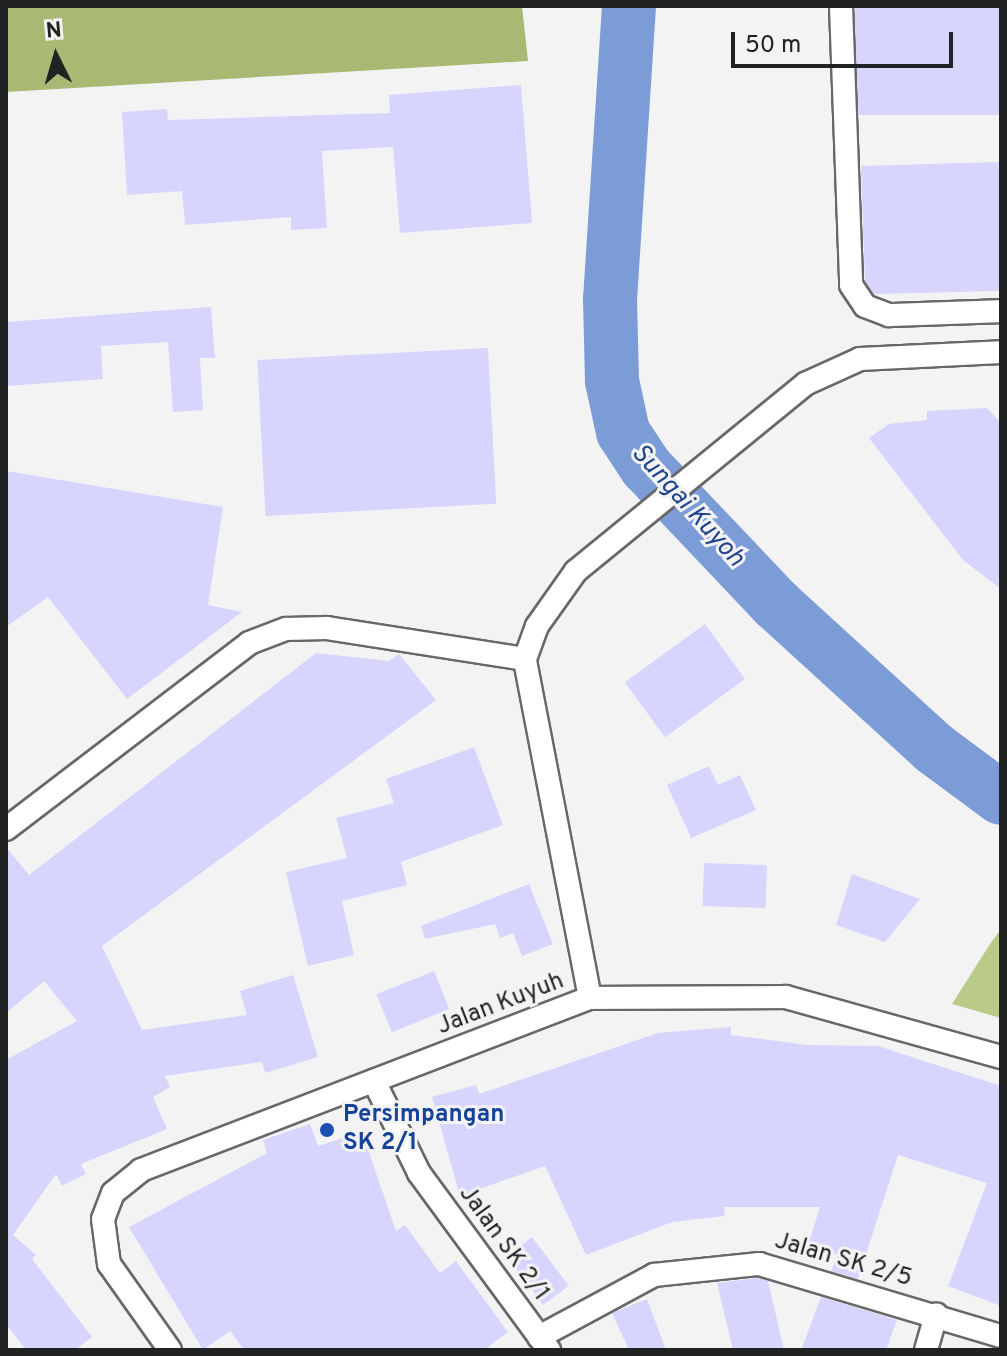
<!DOCTYPE html>
<style>
body{margin:0}
#map{position:relative;width:1007px;height:1356px;overflow:hidden;background:#f3f3f4;font-family:Overpass,sans-serif}
div>[style]{position:absolute}
[style*='--x']{left:calc(var(--x)*1px);top:calc(var(--y)*1px);width:calc(var(--w)*1px);rotate:calc(var(--a)*1deg)}
.green>*{inset:0;background:#bacb87}
.forest>*{inset:0;background:#a8b973}
.river>*{height:54px;margin:-27px;padding:0 27px;transform-origin:27px;border-radius:27px;background:#7c9cd8}
.building>*{inset:0;background:#d7d5fe;transform-origin:0 0}
.roads{filter:drop-shadow(2px 0 #686869) drop-shadow(-2px 0 #686869) drop-shadow(0 2px #686869) drop-shadow(0 -2px #686869)}
.street>*{height:22px;margin:-11px;padding:0 11px;transform-origin:11px;border-radius:11px;background:#fff}
.dots>*{width:22px;height:22px;translate:-50% -50%;box-sizing:border-box;border:4px solid #f3f3f4;border-radius:50%}
span{translate:-50% -50%;white-space:nowrap;text-align:center;line-height:1.15;-webkit-text-stroke:6px #f3f3f4;paint-order:stroke}
.street-label{font-size:24px;color:#212222}
.transit-label{font-size:24px;color:#164399;font-weight:700}
.left{translate:0 -50%;text-align:left}
.water-label{font-size:26px;color:#21458c;font-style:italic}
.frame{position:absolute;inset:0;border:8px solid #212222;pointer-events:none}
.north{position:absolute;left:16px;top:16px;width:80px;height:80px;-webkit-text-stroke:6px #f3f3f4;paint-order:stroke;rotate:355deg;font-size:22px;font-weight:700;line-height:32px;text-align:center;color:#212222}
.north::after{content:'';display:block;margin:auto;width:28px;height:36px;background:#212222;clip-path:polygon(50% 0,100% 100%,50% 72%,0 100%)}
.scale{position:absolute;left:731px;top:32px;width:222px;height:36px;box-sizing:border-box;border:4px solid #212222;border-top:0;padding-left:10px;font-size:24px;line-height:28px;white-space:nowrap;color:#212222;-webkit-text-stroke:6px #f3f3f4;paint-order:stroke}
</style>
<div id="map">
<div class="green">
<div style="clip-path:polygon(1001px 929px,1001px 1018px,952px 1004px,990px 944px)"></div>
</div>
<div class="forest">
<div style="clip-path:polygon(6px 6px,522px 6px,528px 61px,6px 92px)"></div>
</div>
<div class="river">
<div style="--x:629;--y:6;--w:294;--a:93.7"></div>
<div style="--x:610;--y:299;--w:82;--a:88.6"></div>
<div style="--x:612;--y:381;--w:52;--a:77.8"></div>
<div style="--x:623;--y:432;--w:42;--a:56.7"></div>
<div style="--x:646;--y:467;--w:189;--a:46.5"></div>
<div style="--x:776;--y:604;--w:215;--a:42.4"></div>
<div style="--x:935;--y:749;--w:82;--a:36.6"></div>
</div>
<div class="building">
<div style="left:855px;top:6px;width:146px;height:109px"></div>
<div style="clip-path:polygon(521px 85px,532px 223px,400px 233px,393px 147px,322px 151px,327px 228px,291px 230px,291px 217px,185px 225px,182px 191px,127px 195px,122px 112px,167px 109px,168px 120px,390px 113px,389px 95px)"></div>
<div style="clip-path:polygon(1001px 162px,1001px 291px,874px 294px,865px 281px,861px 166px)"></div>
<div style="clip-path:polygon(211px 307px,215px 358px,200px 358px,203px 410px,173px 412px,168px 342px,101px 346px,103px 379px,6px 386px,6px 322px)"></div>
<div style="left:488px;top:348px;width:156px;height:231px;rotate:87deg"></div>
<div style="clip-path:polygon(987px 408px,1001px 423px,1001px 589px,963px 560px,869px 438px,889px 424px,927px 420px,927px 411px)"></div>
<div style="clip-path:polygon(6px 471px,223px 507px,208px 605px,242px 612px,127px 699px,48px 597px,6px 627px)"></div>
<div style="left:705px;top:624px;width:68px;height:99px;rotate:54deg"></div>
<div style="clip-path:polygon(316px 653px,389px 661px,399px 654px,436px 700px,102px 946px,142px 1030px,247px 1015px,240px 991px,293px 975px,318px 1057px,265px 1073px,262px 1062px,165px 1076px,170px 1087px,153px 1097px,167px 1129px,81px 1164px,86px 1174px,62px 1186px,56px 1174px,13px 1235px,36px 1255px,32px 1259px,92px 1337px,75px 1350px,26px 1350px,6px 1324px,6px 1060px,77px 1021px,44px 981px,6px 1013px,6px 847px,29px 875px)"></div>
<div style="clip-path:polygon(474px 747px,503px 825px,401px 862px,407px 885px,342px 901px,354px 955px,308px 966px,286px 872px,347px 858px,336px 818px,394px 803px,386px 779px)"></div>
<div style="clip-path:polygon(709px 766px,718px 785px,740px 775px,756px 810px,691px 838px,667px 785px)"></div>
<div style="left:704px;top:863px;width:63px;height:43px;rotate:2deg"></div>
<div style="clip-path:polygon(852px 874px,920px 899px,885px 942px,836px 925px)"></div>
<div style="clip-path:polygon(529px 884px,553px 944px,522px 956px,513px 933px,500px 938px,495px 924px,425px 939px,421px 926px)"></div>
<div style="left:434px;top:971px;width:41px;height:62px;rotate:68deg"></div>
<div style="clip-path:polygon(731px 1027px,731px 1035px,807px 1045px,878px 1046px,1001px 1086px,1001px 1306px,948px 1286px,987px 1183px,898px 1155px,858px 1279px,831px 1271px,838px 1255px,808px 1245px,820px 1207px,724px 1207px,725px 1216px,672px 1222px,586px 1255px,545px 1166px,460px 1196px,432px 1097px,476px 1085px,479px 1094px,658px 1033px)"></div>
<div style="clip-path:polygon(310px 1124px,318px 1146px,362px 1132px,396px 1231px,405px 1225px,440px 1273px,456px 1261px,508px 1332px,484px 1350px,244px 1350px,230px 1331px,203px 1350px,129px 1227px,267px 1153px,263px 1140px)"></div>
<div style="left:532px;top:1237px;width:61px;height:32px;rotate:53deg"></div>
<div style="clip-path:polygon(758px 1278px,768px 1281px,784px 1350px,733px 1350px,717px 1283px)"></div>
<div style="clip-path:polygon(821px 1297px,897px 1320px,886px 1350px,801px 1350px)"></div>
<div style="clip-path:polygon(647px 1299px,666px 1350px,629px 1350px,612px 1313px)"></div>
</div>
<div class="roads">
<div class="street">
<div style="--x:841;--y:6;--w:279;--a:87.9"></div>
<div style="--x:851;--y:285;--w:25;--a:56"></div>
<div style="--x:865;--y:306;--w:26;--a:21"></div>
<div style="--x:889;--y:315;--w:112;--a:-2"></div>
<div style="--x:6;--y:829;--w:306;--a:-37.4"></div>
<div style="--x:249;--y:643;--w:40;--a:-21"></div>
<div style="--x:286;--y:629;--w:41;--a:-1.4"></div>
<div style="--x:327;--y:628;--w:200;--a:8.9"></div>
<div style="--x:590;--y:998;--w:345;--a:-100.9"></div>
<div style="--x:525;--y:659;--w:35;--a:-70"></div>
<div style="--x:537;--y:626;--w:67;--a:-54.7"></div>
<div style="--x:576;--y:571;--w:296;--a:-39.2"></div>
<div style="--x:805;--y:384;--w:60;--a:-24.4"></div>
<div style="--x:860;--y:359;--w:141;--a:-2.8"></div>
<div style="--x:374;--y:1081;--w:102;--a:63.9"></div>
<div style="--x:419;--y:1173;--w:220;--a:53.7"></div>
<div style="--x:539;--y:1337;--w:131;--a:-28.3"></div>
<div style="--x:654;--y:1275;--w:106;--a:-6"></div>
<div style="--x:759;--y:1264;--w:252;--a:16.6"></div>
<div style="--x:170;--y:1350;--w:105;--a:-125.3"></div>
<div style="--x:109;--y:1264;--w:45;--a:-97.6"></div>
<div style="--x:103;--y:1219;--w:28;--a:-69"></div>
<div style="--x:113;--y:1193;--w:36;--a:-39"></div>
<div style="--x:141;--y:1170;--w:481;--a:-21"></div>
<div style="--x:590;--y:998;--w:196;--a:-0.3"></div>
<div style="--x:786;--y:997;--w:223;--a:15.6"></div>
<div style="--x:926;--y:1350;--w:37;--a:-74"></div>
</div>
</div>
<div class="dots">
<div style="left:327px;top:1130px;background:#1a4fb4"></div>
</div>
<div class="street-label">
<span style="left:501px;top:1005px;rotate:-21deg">Jalan Kuyuh</span>
<span style="left:503px;top:1244px;rotate:54deg">Jalan SK 2/1</span>
<span style="left:843px;top:1261px;rotate:16deg">Jalan SK 2/5</span>
</div>
<div class="transit-label">
<span class="left" style="left:343px;top:1130px">Persimpangan<br>SK 2/1</span>
</div>
<div class="water-label">
<span style="left:687px;top:506px;rotate:48deg">Sungai Kuyoh</span>
</div>
<div class="frame"></div>
<div class="north">N</div>
<div class="scale">50 m</div>
</div>
